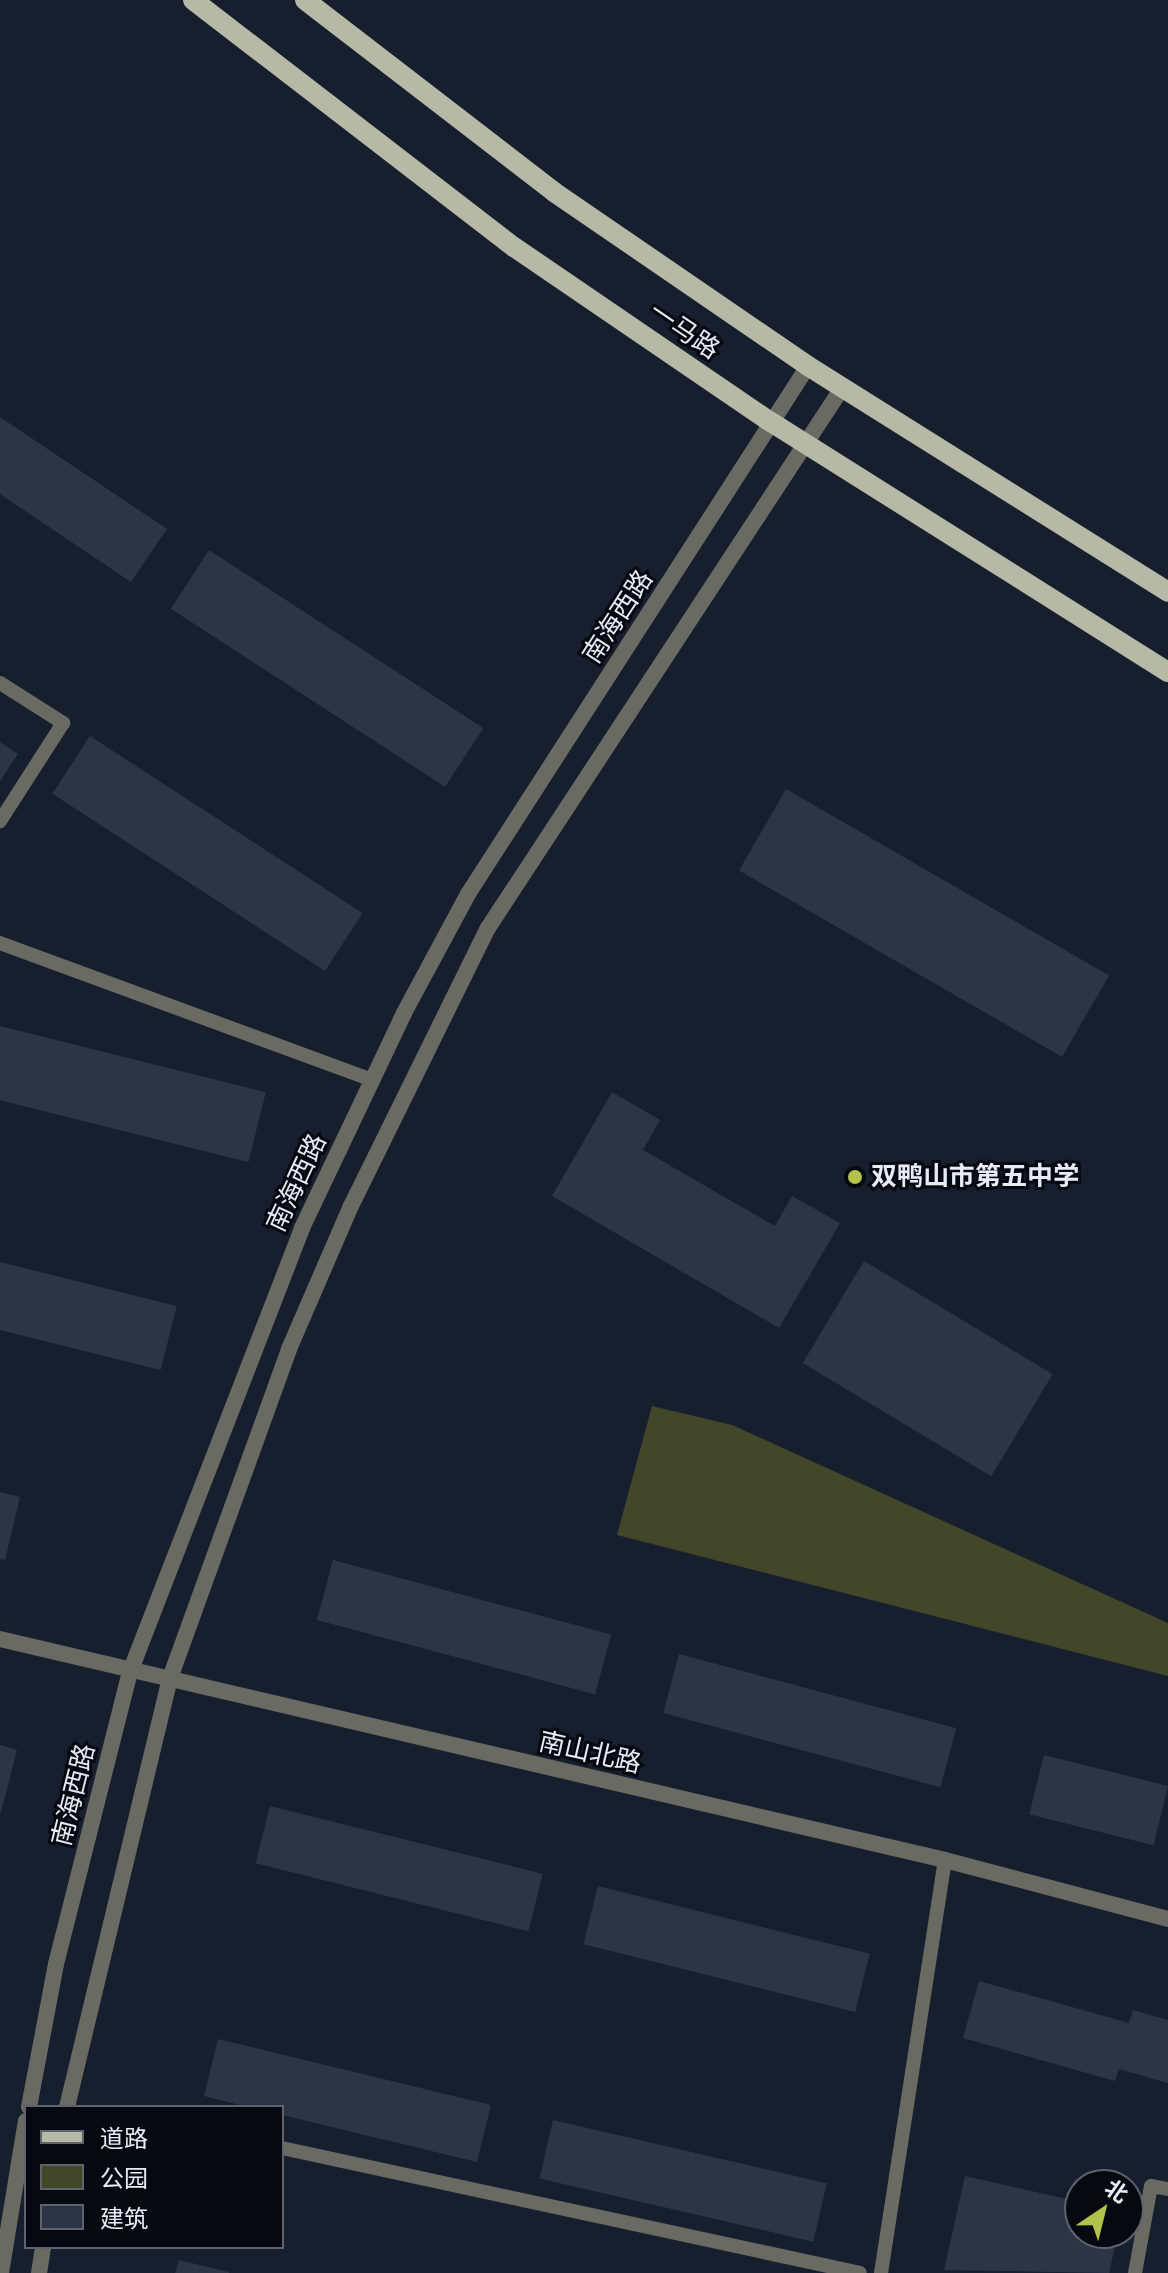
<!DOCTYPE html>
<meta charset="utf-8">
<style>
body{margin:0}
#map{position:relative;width:1168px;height:2273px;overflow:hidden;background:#171f2f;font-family:"Source Serif 4","Noto Sans SC",serif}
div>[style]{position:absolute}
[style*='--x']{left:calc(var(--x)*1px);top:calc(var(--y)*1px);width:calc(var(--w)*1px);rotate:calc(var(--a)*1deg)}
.green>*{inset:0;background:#43472a}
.building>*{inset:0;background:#2c3446;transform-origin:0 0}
.service>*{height:14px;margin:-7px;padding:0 7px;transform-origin:7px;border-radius:7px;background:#696b62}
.tertiary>*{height:16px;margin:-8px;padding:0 8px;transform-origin:8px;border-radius:8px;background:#696b62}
.primary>*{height:20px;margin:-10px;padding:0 10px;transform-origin:10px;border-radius:10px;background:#b5b9a5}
.dots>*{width:22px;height:22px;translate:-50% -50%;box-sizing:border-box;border:4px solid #060910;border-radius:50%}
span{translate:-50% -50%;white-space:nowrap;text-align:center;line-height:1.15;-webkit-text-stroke:6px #060910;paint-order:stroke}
.street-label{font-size:26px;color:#e5ebf7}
.poi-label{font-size:26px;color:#e5ebf7;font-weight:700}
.left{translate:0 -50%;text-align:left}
.legend{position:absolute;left:24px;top:2105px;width:260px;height:144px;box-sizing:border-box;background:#060910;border:2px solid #5f636c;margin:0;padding:10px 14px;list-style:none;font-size:24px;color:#e5ebf7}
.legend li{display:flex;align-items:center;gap:16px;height:40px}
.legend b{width:40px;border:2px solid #5f636c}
.north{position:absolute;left:1064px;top:2169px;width:80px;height:80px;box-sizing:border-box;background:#060910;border:2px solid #5f636c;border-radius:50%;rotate:35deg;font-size:22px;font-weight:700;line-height:32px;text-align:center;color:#e5ebf7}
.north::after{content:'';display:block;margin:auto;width:28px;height:36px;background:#b3c24b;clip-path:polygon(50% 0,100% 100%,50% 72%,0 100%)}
</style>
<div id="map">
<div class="green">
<div style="clip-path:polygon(652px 1406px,732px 1425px,1168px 1623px,1168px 1676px,617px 1535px)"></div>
</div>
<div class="building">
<div style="clip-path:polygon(0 417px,167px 529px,131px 582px,0 494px)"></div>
<div style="left:209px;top:550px;width:327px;height:70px;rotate:33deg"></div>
<div style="left:90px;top:736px;width:325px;height:69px;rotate:33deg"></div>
<div style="clip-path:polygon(0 742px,18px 754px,0 781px)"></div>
<div style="left:786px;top:789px;width:373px;height:94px;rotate:30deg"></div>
<div style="left:0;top:1026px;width:274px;height:72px;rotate:14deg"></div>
<div style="clip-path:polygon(612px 1092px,660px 1120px,643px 1150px,775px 1226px,792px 1196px,840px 1223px,779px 1328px,552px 1196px)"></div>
<div style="left:864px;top:1261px;width:220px;height:119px;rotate:31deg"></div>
<div style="left:0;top:1262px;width:182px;height:66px;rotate:14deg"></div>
<div style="clip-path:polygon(0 1492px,20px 1497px,5px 1560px,0 1559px)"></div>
<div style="left:333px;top:1560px;width:288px;height:62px;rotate:15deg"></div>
<div style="left:679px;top:1654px;width:287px;height:61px;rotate:15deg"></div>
<div style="clip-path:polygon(0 1745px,17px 1750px,1px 1812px,0 1812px)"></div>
<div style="left:1044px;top:1755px;width:128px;height:61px;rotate:14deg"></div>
<div style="left:270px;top:1806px;width:281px;height:59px;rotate:14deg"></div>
<div style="left:598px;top:1886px;width:280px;height:60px;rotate:14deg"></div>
<div style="clip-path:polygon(979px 1981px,1129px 2023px,1133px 2010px,1168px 2020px,1168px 2083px,1119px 2069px,1115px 2081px,963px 2038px)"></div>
<div style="clip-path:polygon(218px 2039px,491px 2105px,477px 2162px,282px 2115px,282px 2107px,248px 2107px,204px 2096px)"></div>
<div style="left:553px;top:2120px;width:281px;height:60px;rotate:13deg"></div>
<div style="clip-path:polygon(965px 2176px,1080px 2202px,1080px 2233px,1118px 2233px,1109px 2273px,944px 2270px)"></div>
<div style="clip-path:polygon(179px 2260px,229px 2272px,229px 2273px,175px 2273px)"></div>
</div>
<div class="service">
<div style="--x:0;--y:683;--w:75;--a:32.4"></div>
<div style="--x:63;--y:723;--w:117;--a:122.7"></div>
<div style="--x:0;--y:943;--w:396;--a:20.2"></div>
<div style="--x:282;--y:2148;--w:591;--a:12.2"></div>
<div style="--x:881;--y:2273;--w:418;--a:-81.2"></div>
<div style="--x:1135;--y:2273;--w:88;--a:-79.6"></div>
<div style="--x:1151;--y:2186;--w:17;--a:10"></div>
</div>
<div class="tertiary">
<div style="--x:0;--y:1639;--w:970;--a:13.16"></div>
<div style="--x:945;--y:1860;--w:231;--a:14.8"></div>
<div style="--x:29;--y:2107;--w:146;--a:-79.3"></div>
<div style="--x:56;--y:1964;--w:301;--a:-75.8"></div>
<div style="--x:130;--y:1672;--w:476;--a:-68.8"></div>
<div style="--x:302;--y:1228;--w:238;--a:-64.6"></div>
<div style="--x:404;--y:1013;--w:135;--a:-61.7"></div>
<div style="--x:468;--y:894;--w:628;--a:-57.22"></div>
<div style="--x:67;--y:2107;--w:438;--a:-76.5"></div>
<div style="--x:169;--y:1681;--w:353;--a:-70.1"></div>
<div style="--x:289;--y:1349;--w:156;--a:-66.6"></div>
<div style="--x:351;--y:1206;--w:310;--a:-63.8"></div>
<div style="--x:488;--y:928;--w:646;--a:-56.75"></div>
<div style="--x:1;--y:2273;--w:154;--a:-80.7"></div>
<div style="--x:39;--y:2273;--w:26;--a:-81"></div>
</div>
<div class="primary">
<div style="--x:193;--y:0;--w:405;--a:37.6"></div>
<div style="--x:514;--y:247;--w:311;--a:34.3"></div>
<div style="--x:771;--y:422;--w:469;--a:32.2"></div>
<div style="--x:305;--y:0;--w:314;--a:37.6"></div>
<div style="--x:554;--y:192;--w:308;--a:34.4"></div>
<div style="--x:808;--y:366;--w:425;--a:32.1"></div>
</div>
<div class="dots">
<div style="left:855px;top:1177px;background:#b3c24b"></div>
</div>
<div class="street-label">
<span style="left:684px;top:331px;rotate:34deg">一马路</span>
<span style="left:618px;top:617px;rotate:-57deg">南海西路</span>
<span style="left:297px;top:1183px;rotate:-65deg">南海西路</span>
<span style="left:590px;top:1753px;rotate:13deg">南山北路</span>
<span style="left:74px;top:1795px;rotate:-76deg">南海西路</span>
</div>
<div class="poi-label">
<span class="left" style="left:871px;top:1177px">双鸭山市第五中学</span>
</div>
<ul class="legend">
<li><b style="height:10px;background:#b5b9a5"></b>道路</li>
<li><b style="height:22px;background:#43472a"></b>公园</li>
<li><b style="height:22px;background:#2c3446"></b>建筑</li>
</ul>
<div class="north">北</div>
</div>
